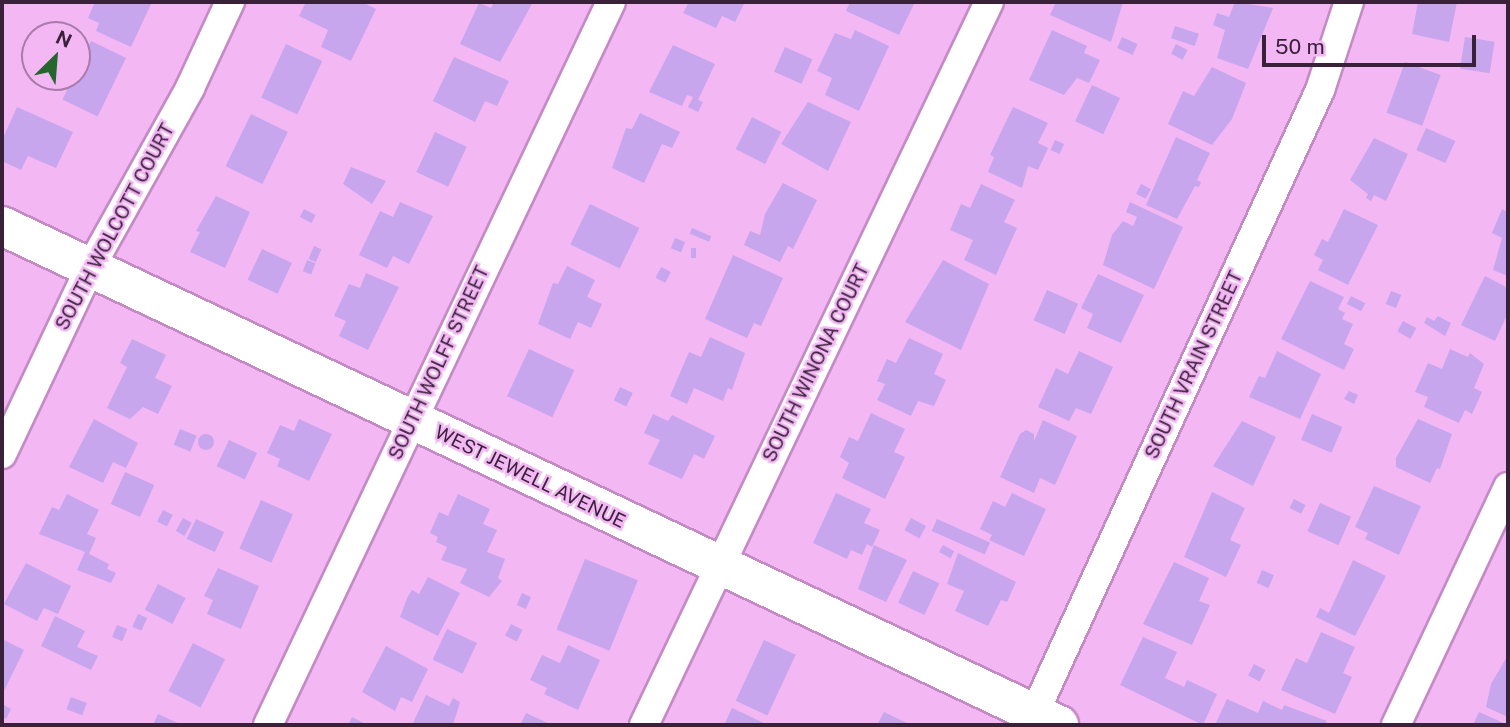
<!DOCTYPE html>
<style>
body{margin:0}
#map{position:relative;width:1510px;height:727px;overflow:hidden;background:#f3b7f4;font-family:"Public Sans",sans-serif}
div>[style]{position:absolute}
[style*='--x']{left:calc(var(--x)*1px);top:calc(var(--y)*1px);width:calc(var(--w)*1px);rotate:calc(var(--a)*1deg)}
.building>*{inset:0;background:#c8a6ed;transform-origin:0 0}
.round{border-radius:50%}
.roads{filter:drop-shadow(2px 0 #c48ac4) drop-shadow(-2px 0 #c48ac4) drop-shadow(0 2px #c48ac4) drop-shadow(0 -2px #c48ac4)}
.minor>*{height:28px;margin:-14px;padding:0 14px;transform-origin:14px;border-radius:14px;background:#fff}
.secondary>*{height:38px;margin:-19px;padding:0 19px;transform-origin:19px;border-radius:19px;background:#fff}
span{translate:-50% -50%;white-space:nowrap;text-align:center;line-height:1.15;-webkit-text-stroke:5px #f3b7f4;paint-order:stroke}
.street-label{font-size:19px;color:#382139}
.frame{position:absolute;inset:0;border:4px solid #382139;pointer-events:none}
.north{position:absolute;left:21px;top:21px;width:70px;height:70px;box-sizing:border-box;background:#f3b7f4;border:2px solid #a87ba9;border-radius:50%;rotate:25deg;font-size:19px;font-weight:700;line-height:28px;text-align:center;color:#382139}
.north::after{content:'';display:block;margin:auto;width:24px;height:32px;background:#25652e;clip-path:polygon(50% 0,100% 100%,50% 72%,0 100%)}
.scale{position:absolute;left:1262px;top:35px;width:214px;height:32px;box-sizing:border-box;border:4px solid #382139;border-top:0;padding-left:9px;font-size:21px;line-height:24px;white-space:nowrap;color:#382139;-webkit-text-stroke:5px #f3b7f4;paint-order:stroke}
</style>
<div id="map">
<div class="building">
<div style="clip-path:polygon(95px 2px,152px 2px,131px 47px,96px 31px,99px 23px,88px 18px)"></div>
<div style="clip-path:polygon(306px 2px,362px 2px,376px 9px,351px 61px,321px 47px,328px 30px,299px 16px)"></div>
<div style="clip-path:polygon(494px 2px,533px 2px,500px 62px,460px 44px,479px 3px,491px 8px)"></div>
<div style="clip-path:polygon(689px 2px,745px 2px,735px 22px,722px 16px,716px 28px,683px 13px)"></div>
<div style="clip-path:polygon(850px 2px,861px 3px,915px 2px,899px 35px,846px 11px)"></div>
<div style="clip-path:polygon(1056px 2px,1123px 2px,1111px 42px,1050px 15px)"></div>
<div style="clip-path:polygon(1235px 2px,1273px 8px,1248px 69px,1217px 58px,1225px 30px,1213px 25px,1217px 13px,1229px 17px)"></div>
<div style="clip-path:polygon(1418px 2px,1457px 2px,1449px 42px,1412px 34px)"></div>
<div style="left:1175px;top:26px;width:25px;height:13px;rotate:18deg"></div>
<div style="clip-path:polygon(855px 30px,889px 46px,859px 111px,825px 95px,832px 78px,817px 71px,835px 33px,851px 39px)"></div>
<div style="clip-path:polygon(1052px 30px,1087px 46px,1084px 53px,1100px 60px,1089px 83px,1077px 78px,1064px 95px,1029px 80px)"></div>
<div style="left:1122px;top:37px;width:17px;height:12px;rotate:24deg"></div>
<div style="left:1465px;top:37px;width:30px;height:32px;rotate:9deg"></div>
<div style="left:91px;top:41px;width:39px;height:65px;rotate:26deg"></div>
<div style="left:286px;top:44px;width:40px;height:59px;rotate:25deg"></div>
<div style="left:1176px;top:44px;width:13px;height:11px;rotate:27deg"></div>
<div style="clip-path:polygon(673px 45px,715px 64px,698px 100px,703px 102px,698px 112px,688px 107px,693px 97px,687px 95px,682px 106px,649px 92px)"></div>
<div style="left:785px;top:47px;width:30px;height:27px;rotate:24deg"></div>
<div style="clip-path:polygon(454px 57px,509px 81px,497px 106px,485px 101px,475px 122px,433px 101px)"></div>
<div style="left:1405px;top:62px;width:38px;height:54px;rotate:20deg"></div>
<div style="clip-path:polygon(1212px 67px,1246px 83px,1232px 119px,1212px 145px,1168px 124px,1183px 91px,1194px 96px)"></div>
<div style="left:1092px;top:85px;width:31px;height:40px;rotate:25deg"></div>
<div style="clip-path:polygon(808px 102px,851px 122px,828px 171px,781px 144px)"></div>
<div style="clip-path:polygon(17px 107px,73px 132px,56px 168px,28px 156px,21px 170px,2px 161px,2px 140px)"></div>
<div style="clip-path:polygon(1013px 107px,1048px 123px,1038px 143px,1048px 148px,1038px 170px,1028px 166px,1022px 188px,988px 172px,994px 157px,990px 155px)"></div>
<div style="clip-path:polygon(640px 113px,680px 132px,672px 148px,662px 144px,644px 183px,612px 168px,626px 128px,632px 129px)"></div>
<div style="left:251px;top:114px;width:41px;height:58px;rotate:26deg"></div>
<div style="left:752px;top:117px;width:33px;height:36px;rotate:27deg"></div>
<div style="left:1426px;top:128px;width:32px;height:24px;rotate:24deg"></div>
<div style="left:435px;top:132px;width:35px;height:44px;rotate:25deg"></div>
<div style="clip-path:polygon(1176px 137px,1210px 153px,1197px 180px,1201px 182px,1199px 187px,1195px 186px,1177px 219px,1146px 205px)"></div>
<div style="clip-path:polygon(1374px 138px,1408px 154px,1386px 201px,1374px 195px,1371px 201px,1366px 198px,1368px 194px,1350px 180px)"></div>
<div style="left:1055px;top:140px;width:10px;height:11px;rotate:24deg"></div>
<div style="clip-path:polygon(351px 167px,386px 181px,372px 204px,343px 184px)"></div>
<div style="clip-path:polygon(783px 183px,817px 200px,793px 249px,788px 246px,780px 262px,744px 245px,750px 231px,760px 235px,765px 214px)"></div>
<div style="clip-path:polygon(981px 184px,1015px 200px,1004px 222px,1017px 228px,996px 275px,964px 260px,973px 240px,950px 230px,961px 204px,970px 208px)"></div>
<div style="left:1141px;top:184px;width:11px;height:11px;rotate:27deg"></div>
<div style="clip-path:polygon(216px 196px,250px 212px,225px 268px,190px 252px,200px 232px,196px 231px)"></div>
<div style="clip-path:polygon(400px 202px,433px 216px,409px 264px,393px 256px,387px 268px,359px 255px,380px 211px,393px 217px)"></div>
<div style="clip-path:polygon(1130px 202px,1183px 227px,1154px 289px,1103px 265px,1112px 235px,1123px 221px,1133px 226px,1137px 217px,1126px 212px)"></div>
<div style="left:590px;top:204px;width:55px;height:45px;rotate:26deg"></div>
<div style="left:304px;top:209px;width:13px;height:9px;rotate:27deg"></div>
<div style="clip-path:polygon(1344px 209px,1378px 225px,1348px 285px,1318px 270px,1323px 260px,1314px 255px,1322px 239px,1328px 242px)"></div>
<div style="clip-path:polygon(1502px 209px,1508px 212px,1508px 276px,1493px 270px,1502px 238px,1492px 233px)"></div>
<div style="left:692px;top:228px;width:21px;height:6px;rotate:23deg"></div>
<div style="left:675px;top:238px;width:11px;height:11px;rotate:22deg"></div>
<div style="left:314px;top:246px;width:8px;height:14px;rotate:23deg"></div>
<div style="left:691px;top:248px;width:5px;height:10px"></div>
<div style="left:262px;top:249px;width:33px;height:34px;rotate:25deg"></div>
<div style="clip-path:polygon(733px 255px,783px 278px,761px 326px,754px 323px,747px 338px,705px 319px)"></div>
<div style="left:307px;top:260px;width:9px;height:12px;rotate:21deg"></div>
<div style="clip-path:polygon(943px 260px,989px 284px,961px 350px,905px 322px)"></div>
<div style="clip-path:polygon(567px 266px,595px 280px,587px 297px,602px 304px,591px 328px,578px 322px,570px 339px,538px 324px,553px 283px,558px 284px)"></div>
<div style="left:661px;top:267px;width:11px;height:12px;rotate:27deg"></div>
<div style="clip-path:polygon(366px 273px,399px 287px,368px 350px,339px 336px,346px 321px,334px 316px,349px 284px,360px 288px)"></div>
<div style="clip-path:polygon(1098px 274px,1144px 295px,1121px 343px,1087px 328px,1093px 314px,1081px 308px)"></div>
<div style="clip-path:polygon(1485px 276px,1508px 288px,1508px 313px,1495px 341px,1461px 325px)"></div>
<div style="clip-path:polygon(1310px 281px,1344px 297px,1338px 309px,1345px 313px,1342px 319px,1353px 324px,1344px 344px,1354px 349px,1344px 370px,1281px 339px)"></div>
<div style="left:1047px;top:290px;width:34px;height:33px;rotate:24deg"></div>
<div style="left:1391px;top:291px;width:11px;height:14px;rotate:22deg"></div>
<div style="left:1351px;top:296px;width:16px;height:9px;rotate:27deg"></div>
<div style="clip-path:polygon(1438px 316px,1451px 323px,1445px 336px,1424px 323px,1427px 317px,1434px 321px)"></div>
<div style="left:1403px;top:321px;width:15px;height:12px;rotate:28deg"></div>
<div style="clip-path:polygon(710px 337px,745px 353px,732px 390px,728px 388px,723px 401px,694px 388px,687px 404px,670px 396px,689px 352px,701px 357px)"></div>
<div style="clip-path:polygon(909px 338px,943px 354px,934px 374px,946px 380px,934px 406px,918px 401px,911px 416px,877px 400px,885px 384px,877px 381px,887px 359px,896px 363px)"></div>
<div style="clip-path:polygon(132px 339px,166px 355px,155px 378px,172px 386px,158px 414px,143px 407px,130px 419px,107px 408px,127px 367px,120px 363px)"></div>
<div style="left:529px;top:349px;width:50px;height:52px;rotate:25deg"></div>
<div style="clip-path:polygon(1450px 349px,1468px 357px,1470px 353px,1484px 364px,1474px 388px,1482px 392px,1472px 414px,1465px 410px,1459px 423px,1424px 407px,1428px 397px,1415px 392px,1428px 363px,1442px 369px)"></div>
<div style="clip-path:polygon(1079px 351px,1113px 367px,1091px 414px,1076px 408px,1069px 421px,1038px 407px,1056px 368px,1068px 374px)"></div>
<div style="clip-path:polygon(1277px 351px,1321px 374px,1300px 419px,1249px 397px,1259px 376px,1265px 378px)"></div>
<div style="left:620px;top:387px;width:14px;height:15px;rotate:25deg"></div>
<div style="clip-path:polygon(1349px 391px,1358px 395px,1354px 404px,1344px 399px)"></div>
<div style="clip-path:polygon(871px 413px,905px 429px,894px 452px,905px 457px,885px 499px,842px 478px,849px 463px,840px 457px,849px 437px,858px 441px)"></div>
<div style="clip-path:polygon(653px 414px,668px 421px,672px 415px,715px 436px,704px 459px,694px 454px,682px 479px,648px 464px,660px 440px,644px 433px)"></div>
<div style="left:1312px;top:414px;width:33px;height:28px;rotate:23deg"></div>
<div style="clip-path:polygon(94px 419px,138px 443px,126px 468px,113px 462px,103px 483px,69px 467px)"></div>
<div style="clip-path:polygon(299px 419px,332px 434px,309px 481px,277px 466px,280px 459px,267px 453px,280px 425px,294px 431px)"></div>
<div style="clip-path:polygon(1418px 419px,1452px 434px,1440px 469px,1437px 468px,1430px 483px,1396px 467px,1396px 458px)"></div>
<div style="clip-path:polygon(1043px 420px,1077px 436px,1055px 485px,1040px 478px,1034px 493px,1000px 477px,1020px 434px,1026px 430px,1034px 434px,1034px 441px)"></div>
<div style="clip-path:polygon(1242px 421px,1276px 437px,1253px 486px,1213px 466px)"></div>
<div style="left:180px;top:429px;width:18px;height:17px;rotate:22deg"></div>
<div class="round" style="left:198px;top:434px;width:16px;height:16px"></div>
<div style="left:229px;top:440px;width:31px;height:29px;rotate:25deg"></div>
<div style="left:125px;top:472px;width:32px;height:35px;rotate:24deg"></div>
<div style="clip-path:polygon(1374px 486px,1421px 506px,1399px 555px,1365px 539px,1368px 533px,1355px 527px)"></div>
<div style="clip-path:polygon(1212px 492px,1245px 508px,1230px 540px,1241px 545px,1226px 577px,1184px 557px)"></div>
<div style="clip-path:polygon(836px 493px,871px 509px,864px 523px,880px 530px,872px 547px,867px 544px,862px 555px,851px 550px,847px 559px,813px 543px)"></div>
<div style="clip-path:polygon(1012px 493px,1046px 509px,1024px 556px,989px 540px,992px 535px,980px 529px,993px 501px,1005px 507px)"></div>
<div style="clip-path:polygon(67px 494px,99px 510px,87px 534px,96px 538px,89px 554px,109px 564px,107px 569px,116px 573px,111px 583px,77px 570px,85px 552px,39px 534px,52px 507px,59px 510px)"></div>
<div style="clip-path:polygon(458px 494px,490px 509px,483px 524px,497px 530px,487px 552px,505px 559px,498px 578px,502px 581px,489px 597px,460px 583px,467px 569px,441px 560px,447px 547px,436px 542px,438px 537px,430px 533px,439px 512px,448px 516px)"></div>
<div style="left:1294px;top:499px;width:13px;height:10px;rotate:27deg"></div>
<div style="left:261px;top:500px;width:35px;height:53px;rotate:24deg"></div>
<div style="left:1320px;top:503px;width:34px;height:31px;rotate:24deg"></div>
<div style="left:163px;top:510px;width:11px;height:13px;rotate:27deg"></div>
<div style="left:183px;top:518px;width:10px;height:15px;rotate:29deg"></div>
<div style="left:911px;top:518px;width:17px;height:14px;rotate:28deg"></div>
<div style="left:196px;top:519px;width:31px;height:22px;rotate:25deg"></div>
<div style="left:937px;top:519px;width:58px;height:13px;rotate:24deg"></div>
<div style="clip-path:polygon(874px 545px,907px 560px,886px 602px,858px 589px)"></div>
<div style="left:943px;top:545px;width:13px;height:8px;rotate:29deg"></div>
<div style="clip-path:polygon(958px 553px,1016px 582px,1007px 602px,1001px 600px,988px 626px,955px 611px,964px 591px,947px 584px)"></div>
<div style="left:585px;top:559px;width:57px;height:76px;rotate:22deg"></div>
<div style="clip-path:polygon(1353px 560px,1386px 576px,1355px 636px,1316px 617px,1320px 608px,1329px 613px)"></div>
<div style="clip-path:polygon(1174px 562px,1209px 578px,1199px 601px,1210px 605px,1192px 645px,1143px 624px)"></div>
<div style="clip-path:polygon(26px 563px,71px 586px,58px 614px,44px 608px,37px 621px,4px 604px)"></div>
<div style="clip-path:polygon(218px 568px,259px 586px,241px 629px,207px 614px,213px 600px,204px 596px)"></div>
<div style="left:1262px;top:570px;width:13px;height:14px;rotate:23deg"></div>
<div style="left:913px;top:571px;width:29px;height:35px;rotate:25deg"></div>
<div style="clip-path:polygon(428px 577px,460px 593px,438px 636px,400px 617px,408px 596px,412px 590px,419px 594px)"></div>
<div style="left:158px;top:584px;width:31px;height:29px;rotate:27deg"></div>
<div style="left:522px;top:593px;width:10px;height:13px;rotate:24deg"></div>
<div style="left:138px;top:614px;width:10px;height:14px;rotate:24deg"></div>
<div style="clip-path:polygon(55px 616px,85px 631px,77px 647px,98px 656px,91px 670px,41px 646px)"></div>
<div style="left:511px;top:624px;width:13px;height:13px;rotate:27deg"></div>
<div style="left:117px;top:625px;width:11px;height:13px;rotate:22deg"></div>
<div style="left:447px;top:629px;width:33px;height:34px;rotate:25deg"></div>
<div style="clip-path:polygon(1321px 632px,1355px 647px,1343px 673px,1352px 677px,1335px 714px,1281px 690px,1296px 658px,1307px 663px)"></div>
<div style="clip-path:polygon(1143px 637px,1177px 652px,1165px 678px,1184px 687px,1187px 680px,1217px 694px,1203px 725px,1120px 685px)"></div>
<div style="clip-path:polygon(2px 639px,24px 650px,2px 695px)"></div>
<div style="left:764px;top:640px;width:35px;height:67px;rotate:25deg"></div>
<div style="left:193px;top:643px;width:36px;height:54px;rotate:27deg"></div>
<div style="clip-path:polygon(568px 645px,600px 660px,578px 710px,544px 694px,547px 688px,530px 680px,542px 655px,560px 663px)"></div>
<div style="clip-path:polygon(386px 646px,428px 669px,412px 702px,401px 697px,395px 711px,362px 692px)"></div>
<div style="clip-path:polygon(1508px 655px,1508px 717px,1486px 707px,1491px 684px)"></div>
<div style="left:1254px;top:664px;width:13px;height:13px;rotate:27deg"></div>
<div style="clip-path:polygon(426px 695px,449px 706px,453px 698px,460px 702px,453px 725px,412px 725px)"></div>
<div style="left:71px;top:697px;width:17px;height:13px;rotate:21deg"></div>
<div style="clip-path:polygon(1227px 699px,1258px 713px,1263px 701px,1282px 710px,1284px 705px,1327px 721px,1325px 725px,1215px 725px)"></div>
<div style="clip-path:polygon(2px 704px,11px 709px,6px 719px,2px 716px)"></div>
<div style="clip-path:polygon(732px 708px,768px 725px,724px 725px)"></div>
<div style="clip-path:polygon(884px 712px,911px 725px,877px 725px)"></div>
<div style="clip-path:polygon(1479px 712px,1508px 725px,1473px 725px)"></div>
<div style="clip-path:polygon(526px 713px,552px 725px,520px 725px)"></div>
<div style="clip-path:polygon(158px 714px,182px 725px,153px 725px)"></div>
<div style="clip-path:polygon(352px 717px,368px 725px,348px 725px)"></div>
</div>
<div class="roads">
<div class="minor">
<div style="--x:2;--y:454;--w:206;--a:-64.7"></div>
<div style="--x:90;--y:268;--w:206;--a:-60.9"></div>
<div style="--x:190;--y:88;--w:95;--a:-65.1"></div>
<div style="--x:268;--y:725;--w:800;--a:-64.62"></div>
<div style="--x:644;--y:725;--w:801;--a:-64.49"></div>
<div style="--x:1029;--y:725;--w:699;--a:-65.38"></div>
<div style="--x:1320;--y:90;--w:93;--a:-71.8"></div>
<div style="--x:1396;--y:725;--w:263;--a:-64.8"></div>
</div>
<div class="secondary">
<div style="--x:2;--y:226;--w:1169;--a:25.27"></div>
</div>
</div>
<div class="street-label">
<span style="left:115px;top:227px;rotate:-62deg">SOUTH WOLCOTT COURT</span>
<span style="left:439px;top:363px;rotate:-65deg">SOUTH WOLFF STREET</span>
<span style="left:816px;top:363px;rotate:-64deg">SOUTH WINONA COURT</span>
<span style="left:1194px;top:365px;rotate:-65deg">SOUTH VRAIN STREET</span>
<span style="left:530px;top:477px;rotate:26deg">WEST JEWELL AVENUE</span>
</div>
<div class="frame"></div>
<div class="north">N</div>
<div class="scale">50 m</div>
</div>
